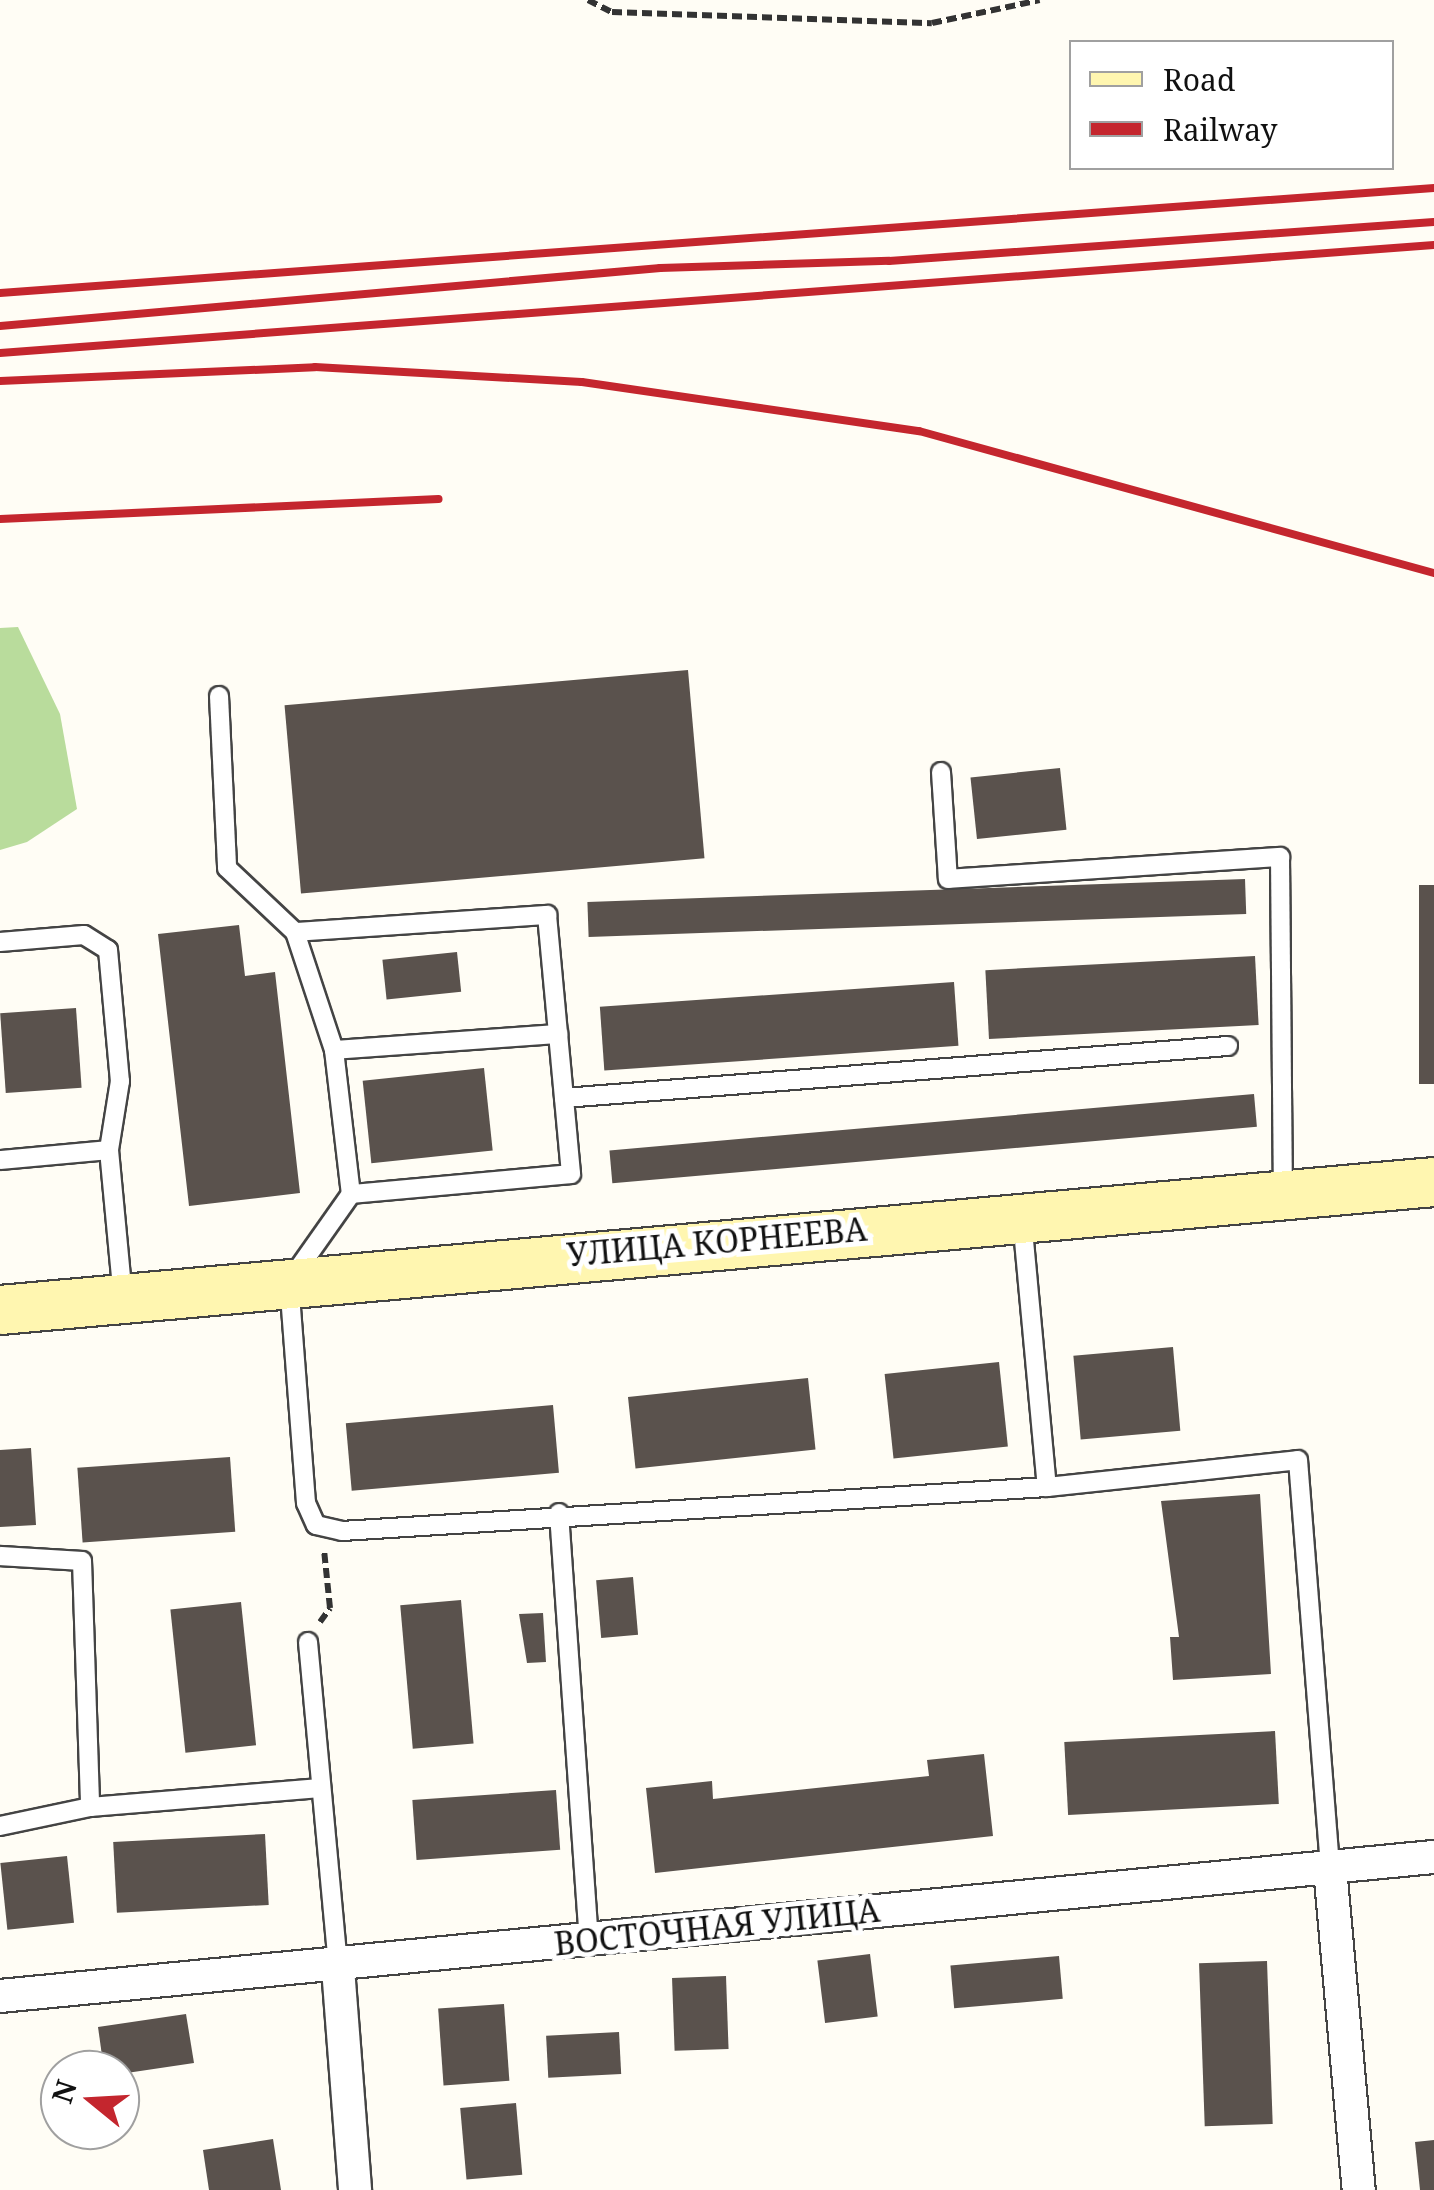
<!DOCTYPE html>
<meta charset="utf-8">
<style>
body{margin:0}
#map{position:relative;width:1434px;height:2190px;overflow:hidden;background:#fffdf5;font-family:"Noto Serif",serif}
div>[style]{position:absolute}
[style*='--x']{left:calc(var(--x)*1px);top:calc(var(--y)*1px);width:calc(var(--w)*1px);rotate:calc(var(--a)*1deg)}
.forest>*{inset:0;background:#b9dc9c}
.building>*{inset:0;background:#5a524d;transform-origin:0 0}
.path>*{height:6px;margin-top:-3px;transform-origin:0;background:repeating-linear-gradient(90deg,#333 0 10px,transparent 0 15px)}
.roads{filter:drop-shadow(2px 0 #444) drop-shadow(-2px 0 #444) drop-shadow(0 2px #444) drop-shadow(0 -2px #444)}
.lane>*{height:18px;margin:-9px;padding:0 9px;transform-origin:9px;border-radius:9px;background:#fff}
.street>*{height:32px;margin:-16px;padding:0 16px;transform-origin:16px;border-radius:16px;background:#fff}
.secondary>*{height:48px;margin:-24px;padding:0 24px;transform-origin:24px;border-radius:24px;background:#fff6b0}
.rail>*{height:8px;margin:-4px;padding:0 4px;transform-origin:4px;border-radius:4px;background:#c4262e}
span{translate:-50% -50%;white-space:nowrap;text-align:center;line-height:1.15;-webkit-text-stroke:10px #fff;paint-order:stroke}
.street-label{font-size:32px;color:#111}
.legend{position:absolute;left:1069px;top:40px;width:325px;height:130px;box-sizing:border-box;background:#fff;border:2px solid #a0a0a0;margin:0;padding:12px 18px;list-style:none;font-size:30px;color:#111}
.legend li{display:flex;align-items:center;gap:20px;height:50px}
.legend b{width:50px;border:2px solid #a0a0a0}
.north{position:absolute;left:40px;top:2050px;width:100px;height:100px;box-sizing:border-box;background:#fff;border:2px solid #a0a0a0;border-radius:50%;rotate:288deg;font-size:28px;font-weight:700;line-height:40px;text-align:center;color:#111}
.north::after{content:'';display:block;margin:auto;width:35px;height:45px;background:#c4262e;clip-path:polygon(50% 0,100% 100%,50% 72%,0 100%)}
</style>
<div id="map">
<div class="forest">
<div style="clip-path:polygon(18px 627px,60px 714px,77px 809px,27px 842px,0 850px,0 628px)"></div>
</div>
<div class="building">
<div style="left:688px;top:670px;width:189px;height:405px;rotate:85deg"></div>
<div style="left:1060px;top:768px;width:62px;height:90px;rotate:84deg"></div>
<div style="left:1245px;top:879px;width:35px;height:658px;rotate:88deg"></div>
<div style="left:1419px;top:885px;width:15px;height:199px"></div>
<div style="clip-path:polygon(239px 925px,245px 976px,275px 972px,300px 1193px,189px 1206px,158px 934px)"></div>
<div style="left:457px;top:952px;width:40px;height:75px;rotate:84deg"></div>
<div style="left:1255px;top:956px;width:69px;height:270px;rotate:87deg"></div>
<div style="left:954px;top:982px;width:64px;height:355px;rotate:86deg"></div>
<div style="left:76px;top:1008px;width:80px;height:76px;rotate:86deg"></div>
<div style="left:484px;top:1068px;width:83px;height:122px;rotate:84deg"></div>
<div style="left:1254px;top:1094px;width:33px;height:647px;rotate:85deg"></div>
<div style="left:1173px;top:1347px;width:84px;height:100px;rotate:85deg"></div>
<div style="left:999px;top:1362px;width:85px;height:115px;rotate:84deg"></div>
<div style="left:808px;top:1378px;width:72px;height:181px;rotate:84deg"></div>
<div style="left:553px;top:1405px;width:68px;height:208px;rotate:85deg"></div>
<div style="clip-path:polygon(31px 1448px,36px 1525px,0 1527px,0 1450px)"></div>
<div style="left:230px;top:1457px;width:75px;height:153px;rotate:86deg"></div>
<div style="clip-path:polygon(1260px 1494px,1271px 1674px,1173px 1680px,1170px 1637px,1179px 1637px,1161px 1501px)"></div>
<div style="left:633px;top:1577px;width:58px;height:37px;rotate:85deg"></div>
<div style="left:461px;top:1600px;width:144px;height:61px;rotate:85deg"></div>
<div style="left:241px;top:1602px;width:144px;height:71px;rotate:84deg"></div>
<div style="clip-path:polygon(543px 1613px,546px 1662px,527px 1663px,519px 1614px)"></div>
<div style="left:1275px;top:1731px;width:73px;height:211px;rotate:87deg"></div>
<div style="clip-path:polygon(984px 1754px,993px 1836px,655px 1873px,646px 1788px,712px 1781px,713px 1799px,929px 1776px,927px 1760px)"></div>
<div style="left:556px;top:1790px;width:60px;height:144px;rotate:86deg"></div>
<div style="left:265px;top:1834px;width:71px;height:152px;rotate:87deg"></div>
<div style="left:67px;top:1856px;width:67px;height:67px;rotate:84deg"></div>
<div style="left:870px;top:1954px;width:63px;height:53px;rotate:83deg"></div>
<div style="left:1059px;top:1956px;width:43px;height:109px;rotate:85deg"></div>
<div style="left:1267px;top:1961px;width:163px;height:68px;rotate:88deg"></div>
<div style="left:726px;top:1976px;width:73px;height:54px;rotate:88deg"></div>
<div style="left:504px;top:2004px;width:77px;height:66px;rotate:86deg"></div>
<div style="clip-path:polygon(186px 2014px,194px 2063px,120px 2074px,104px 2070px,98px 2027px)"></div>
<div style="left:619px;top:2032px;width:42px;height:73px;rotate:87deg"></div>
<div style="left:516px;top:2103px;width:72px;height:56px;rotate:85deg"></div>
<div style="clip-path:polygon(273px 2139px,281px 2190px,209px 2190px,203px 2150px)"></div>
<div style="clip-path:polygon(1434px 2140px,1434px 2190px,1420px 2190px,1415px 2142px)"></div>
</div>
<div class="path">
<div style="--x:588;--y:0;--w:27;--a:27"></div>
<div style="--x:612;--y:12;--w:320;--a:2"></div>
<div style="--x:932;--y:23;--w:110;--a:-12"></div>
<div style="--x:320;--y:1622;--w:17;--a:-54"></div>
<div style="--x:330;--y:1608;--w:58;--a:-95.9"></div>
</div>
<div class="roads">
<div class="lane">
<div style="--x:219;--y:696;--w:172;--a:87.3"></div>
<div style="--x:227;--y:868;--w:93;--a:43.3"></div>
<div style="--x:295;--y:932;--w:124;--a:71.7"></div>
<div style="--x:334;--y:1050;--w:145;--a:83.3"></div>
<div style="--x:351;--y:1194;--w:108;--a:125.2"></div>
<div style="--x:289;--y:1282;--w:222;--a:85.6"></div>
<div style="--x:306;--y:1503;--w:24;--a:66"></div>
<div style="--x:316;--y:1525;--w:27;--a:13"></div>
<div style="--x:342;--y:1531;--w:706;--a:-3.57"></div>
<div style="--x:1047;--y:1487;--w:252;--a:-6.1"></div>
<div style="--x:1298;--y:1460;--w:409;--a:85.5"></div>
<div style="--x:941;--y:772;--w:107;--a:86.3"></div>
<div style="--x:948;--y:879;--w:333;--a:-3.8"></div>
<div style="--x:1280;--y:857;--w:334;--a:89.5"></div>
<div style="--x:295;--y:932;--w:253;--a:-3.9"></div>
<div style="--x:547;--y:915;--w:260;--a:84.7"></div>
<div style="--x:571;--y:1174;--w:221;--a:174.8"></div>
<div style="--x:0;--y:942;--w:84;--a:-4.8"></div>
<div style="--x:84;--y:935;--w:28;--a:32"></div>
<div style="--x:108;--y:950;--w:132;--a:84.8"></div>
<div style="--x:120;--y:1081;--w:70;--a:99.1"></div>
<div style="--x:109;--y:1150;--w:149;--a:84.6"></div>
<div style="--x:334;--y:1050;--w:225;--a:-4.1"></div>
<div style="--x:564;--y:1098;--w:666;--a:-4.48"></div>
<div style="--x:0;--y:1160;--w:109;--a:-5.2"></div>
<div style="--x:1022;--y:1219;--w:269;--a:84.7"></div>
<div style="--x:559;--y:1513;--w:427;--a:86"></div>
<div style="--x:0;--y:1556;--w:82;--a:3.5"></div>
<div style="--x:82;--y:1561;--w:246;--a:88.1"></div>
<div style="--x:308;--y:1642;--w:326;--a:84.7"></div>
<div style="--x:0;--y:1826;--w:92;--a:-11.9"></div>
<div style="--x:90;--y:1807;--w:231;--a:-4.7"></div>
</div>
<div class="street">
<div style="--x:1330;--y:1868;--w:323;--a:84.9"></div>
<div style="--x:338;--y:1968;--w:223;--a:85.6"></div>
<div style="--x:0;--y:1996;--w:1441;--a:-5.54"></div>
</div>
<div class="secondary">
<div style="--x:0;--y:1310;--w:1440;--a:-5.1"></div>
</div>
</div>
<div class="rail">
<div style="--x:0;--y:293;--w:1438;--a:-4.19"></div>
<div style="--x:0;--y:326;--w:663;--a:-5.02"></div>
<div style="--x:660;--y:268;--w:229;--a:-1.8"></div>
<div style="--x:889;--y:261;--w:546;--a:-4.09"></div>
<div style="--x:0;--y:353;--w:1438;--a:-4.31"></div>
<div style="--x:0;--y:381;--w:315;--a:-2.5"></div>
<div style="--x:315;--y:367;--w:267;--a:3.2"></div>
<div style="--x:582;--y:382;--w:341;--a:8.3"></div>
<div style="--x:919;--y:431;--w:534;--a:15.42"></div>
<div style="--x:0;--y:519;--w:439;--a:-2.6"></div>
</div>
<div class="street-label">
<span style="left:717px;top:1242px;rotate:-5deg">УЛИЦА КОРНЕЕВА</span>
<span style="left:717px;top:1927px;rotate:-6deg">ВОСТОЧНАЯ УЛИЦА</span>
</div>
<ul class="legend">
<li><b style="height:12px;background:#fff6b0"></b>Road</li>
<li><b style="height:12px;background:#c4262e"></b>Railway</li>
</ul>
<div class="north">N</div>
</div>
